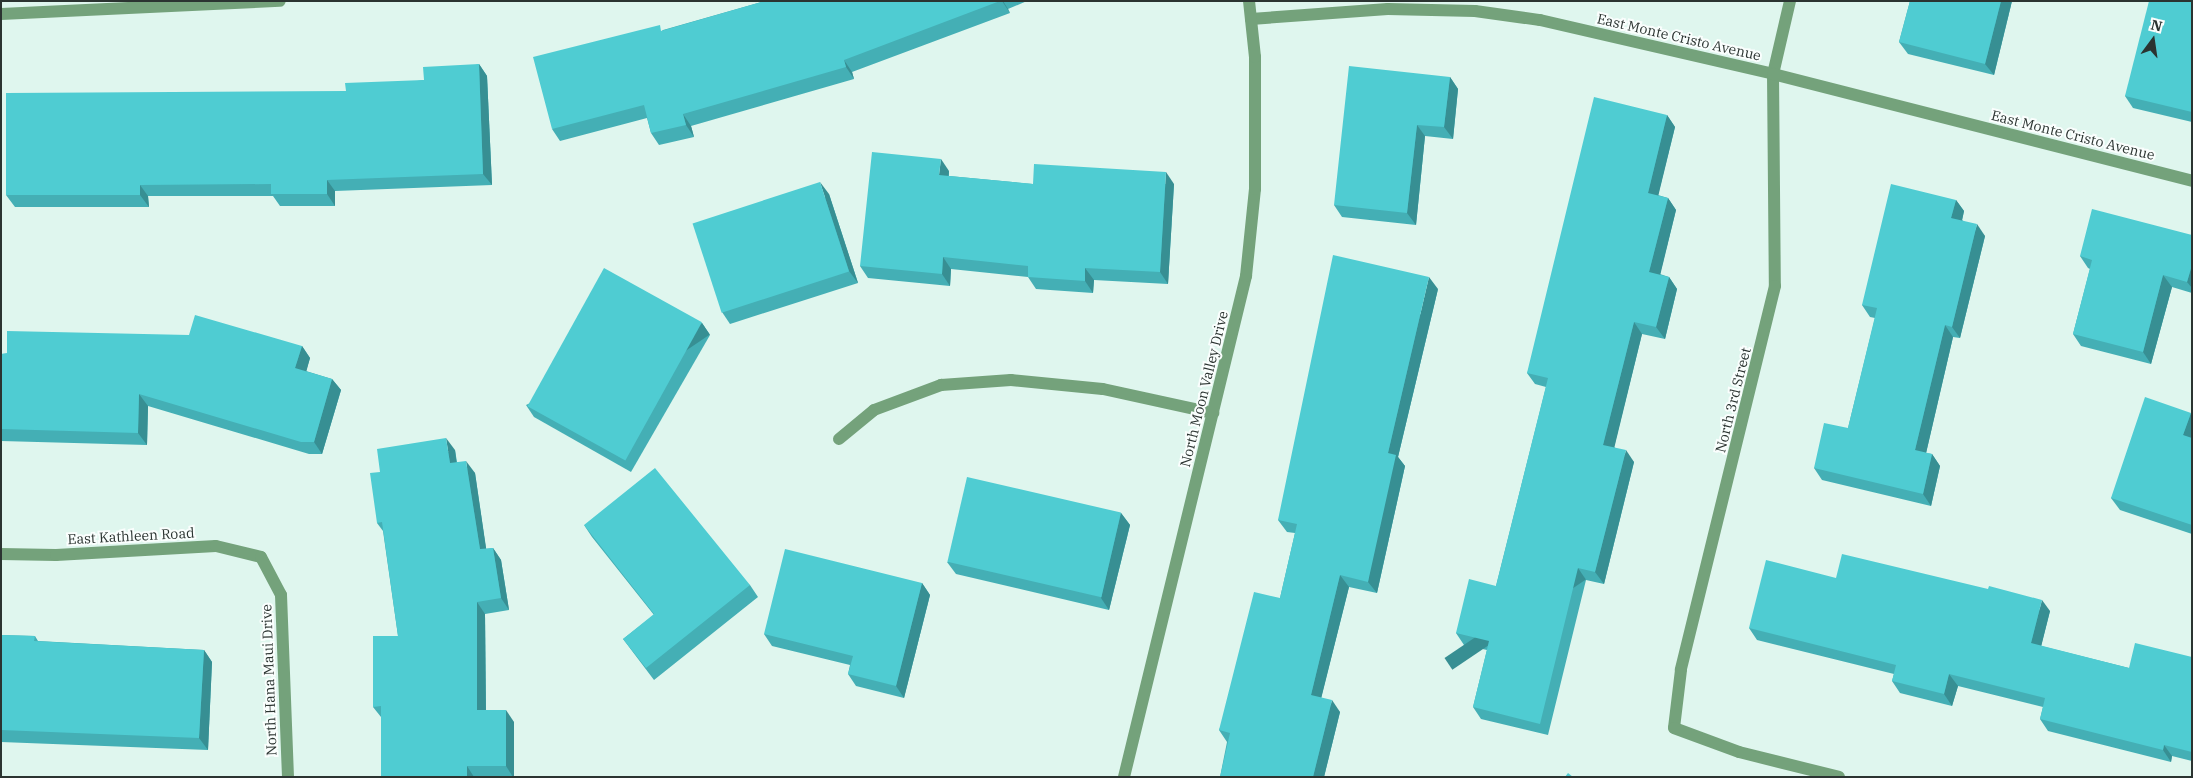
<!DOCTYPE html>
<style>
body{margin:0}
#map{position:relative;width:2193px;height:778px;overflow:hidden;background:#dff6ee;font-family:"IBM Plex Serif",serif}
div>[style]{position:absolute}
[style*='--x']{left:calc(var(--x)*1px);top:calc(var(--y)*1px);width:calc(var(--w)*1px);rotate:calc(var(--a)*1deg)}
.minor>*{height:12px;margin:-6px;padding:0 6px;transform-origin:6px;border-radius:6px;background:#74a27b}
.wall>*{inset:0;background:#44afb5}
.shaded-wall>*{inset:0;background:#378f93;transform-origin:0 0}
.building>*{inset:0;background:#4fccd2;transform-origin:0 0}
span{translate:-50% -50%;white-space:nowrap;text-align:center;line-height:1.15;-webkit-text-stroke:4px #fafefd;paint-order:stroke}
.street-label{font-size:14px;color:#2b3431}
.frame{position:absolute;inset:0;border:2px solid #2b3431;pointer-events:none}
.north{position:absolute;left:2128px;top:15px;width:50px;height:50px;-webkit-text-stroke:4px #fafefd;paint-order:stroke;rotate:14deg;font-size:14px;font-weight:700;line-height:20px;text-align:center;color:#2b3431}
.north::after{content:'';display:block;margin:auto;width:18px;height:22px;background:#2b3431;clip-path:polygon(50% 0,100% 100%,50% 72%,0 100%)}
</style>
<div id="map">
<div class="minor">
<div style="--x:1790;--y:1;--w:75;--a:103.1"></div>
<div style="--x:1773;--y:74;--w:212;--a:89.5"></div>
<div style="--x:1775;--y:286;--w:395;--a:103.8"></div>
<div style="--x:1681;--y:670;--w:58;--a:96.9"></div>
<div style="--x:1674;--y:728;--w:69;--a:20.3"></div>
<div style="--x:1739;--y:752;--w:103;--a:14"></div>
<div style="--x:1;--y:14;--w:279;--a:-2.7"></div>
<div style="--x:1251;--y:19;--w:137;--a:-4.2"></div>
<div style="--x:1388;--y:9;--w:87;--a:1.3"></div>
<div style="--x:1475;--y:11;--w:66;--a:7.9"></div>
<div style="--x:1540;--y:20;--w:239;--a:13"></div>
<div style="--x:1773;--y:74;--w:432;--a:14.3"></div>
<div style="--x:839;--y:439;--w:45;--a:-39.6"></div>
<div style="--x:874;--y:410;--w:72;--a:-20.5"></div>
<div style="--x:941;--y:385;--w:70;--a:-4.1"></div>
<div style="--x:1011;--y:380;--w:92;--a:5.6"></div>
<div style="--x:1103;--y:389;--w:113;--a:12.3"></div>
<div style="--x:1;--y:554;--w:55;--a:1"></div>
<div style="--x:56;--y:555;--w:160;--a:-3.2"></div>
<div style="--x:216;--y:546;--w:46;--a:13.7"></div>
<div style="--x:261;--y:557;--w:43;--a:62.2"></div>
<div style="--x:281;--y:595;--w:182;--a:87.8"></div>
<div style="--x:1124;--y:777;--w:516;--a:-76.31"></div>
<div style="--x:1246;--y:276;--w:87;--a:-84.1"></div>
<div style="--x:1255;--y:189;--w:132;--a:-90"></div>
<div style="--x:1255;--y:57;--w:56;--a:-96.1"></div>
</div>
<div class="wall">
<div style="clip-path:polygon(765px 1px,1027px 1px,1008px 9px,1010px 13px,852px 72px,854px 79px,691px 126px,694px 137px,659px 145px,651px 133px,647px 118px,560px 141px,552px 129px,663px 30px)"></div>
<div style="clip-path:polygon(1910px 1px,2012px 1px,1994px 75px,1908px 54px,1899px 42px)"></div>
<div style="clip-path:polygon(2192px 1px,2192px 122px,2133px 108px,2125px 96px)"></div>
<div style="clip-path:polygon(479px 64px,487px 76px,492px 185px,335px 191px,335px 206px,280px 206px,273px 196px,148px 196px,149px 207px,15px 207px,6px 195px,346px 91px,424px 80px)"></div>
<div style="clip-path:polygon(1450px 77px,1458px 89px,1453px 139px,1425px 136px,1416px 225px,1342px 217px,1334px 205px)"></div>
<div style="clip-path:polygon(1667px 115px,1675px 127px,1658px 195px,1668px 198px,1676px 210px,1660px 274px,1669px 277px,1677px 289px,1665px 339px,1642px 334px,1614px 447px,1634px 462px,1604px 584px,1586px 580px,1548px 735px,1481px 719px,1473px 707px,1487px 650px,1464px 645px,1456px 633px,1496px 586px,1546px 387px,1535px 384px,1527px 373px)"></div>
<div style="clip-path:polygon(949px 171px,949px 176px,1033px 184px,1174px 184px,1168px 284px,1094px 280px,1093px 293px,1036px 289px,1028px 277px,951px 269px,950px 286px,868px 278px,860px 266px)"></div>
<div style="clip-path:polygon(829px 194px,858px 283px,730px 324px,722px 312px)"></div>
<div style="clip-path:polygon(1956px 200px,1964px 211px,1962px 220px,1985px 236px,1960px 338px,1953px 337px,1926px 453px,1932px 454px,1940px 466px,1931px 506px,1822px 480px,1814px 468px,1848px 428px,1875px 318px,1870px 317px,1862px 305px)"></div>
<div style="clip-path:polygon(2192px 235px,2192px 293px,2172px 287px,2151px 364px,2081px 346px,2073px 334px,2090px 269px,2088px 268px,2080px 256px)"></div>
<div style="clip-path:polygon(1438px 289px,1398px 457px,1405px 466px,1377px 593px,1349px 587px,1321px 698px,1340px 712px,1324px 777px,1220px 777px,1227px 742px,1219px 730px,1280px 598px,1295px 533px,1287px 532px,1278px 520px)"></div>
<div style="clip-path:polygon(702px 323px,710px 335px,631px 472px,534px 417px,526px 405px)"></div>
<div style="clip-path:polygon(302px 346px,310px 358px,306px 371px,332px 379px,341px 390px,322px 454px,309px 454px,148px 406px,147px 445px,1px 441px,1px 354px)"></div>
<div style="clip-path:polygon(2191px 413px,2192px 414px,2192px 534px,2120px 510px,2111px 498px)"></div>
<div style="clip-path:polygon(455px 450px,457px 462px,475px 473px,486px 549px,493px 548px,501px 560px,509px 610px,485px 614px,486px 710px,514px 722px,514px 777px,381px 777px,381px 717px,373px 707px,398px 636px,383px 531px,377px 523px,380px 472px)"></div>
<div style="clip-path:polygon(1121px 513px,1130px 525px,1109px 610px,956px 574px,947px 562px)"></div>
<div style="clip-path:polygon(584px 525px,750px 585px,758px 597px,654px 680px,623px 639px,654px 615px,592px 537px)"></div>
<div style="clip-path:polygon(1836px 578px,2050px 611px,2041px 646px,2129px 668px,2192px 657px,2192px 761px,2172px 756px,2171px 762px,2048px 731px,2040px 719px,2043px 707px,1958px 686px,1952px 706px,1900px 693px,1892px 681px,1894px 674px,1757px 640px,1749px 628px)"></div>
<div style="clip-path:polygon(922px 583px,930px 595px,904px 698px,856px 686px,848px 674px,850px 665px,772px 646px,764px 634px)"></div>
<div style="clip-path:polygon(1px 635px,35px 636px,38px 641px,204px 650px,212px 662px,208px 750px,1px 742px)"></div>
</div>
<div class="shaded-wall">
<div style="clip-path:polygon(1002px 1px,1003px 1px,1008px 9px,1010px 13px)"></div>
<div style="clip-path:polygon(2001px 1px,2012px 1px,1994px 75px,1985px 64px)"></div>
<div style="clip-path:polygon(844px 60px,852px 72px,854px 79px,846px 67px)"></div>
<div style="clip-path:polygon(479px 64px,487px 76px,492px 185px,483px 174px)"></div>
<div style="clip-path:polygon(1450px 77px,1458px 89px,1453px 139px,1444px 127px)"></div>
<div style="clip-path:polygon(683px 114px,691px 126px,694px 137px,686px 125px)"></div>
<div style="clip-path:polygon(1667px 115px,1675px 127px,1656px 205px,1648px 193px)"></div>
<div style="clip-path:polygon(1417px 125px,1425px 136px,1416px 225px,1407px 213px)"></div>
<div style="clip-path:polygon(941px 159px,949px 171px,947px 186px,939px 175px)"></div>
<div style="clip-path:polygon(1166px 172px,1174px 184px,1168px 284px,1160px 272px)"></div>
<div style="clip-path:polygon(327px 180px,335px 191px,335px 206px,327px 194px)"></div>
<div style="clip-path:polygon(820px 182px,829px 194px,858px 283px,849px 271px)"></div>
<div style="clip-path:polygon(140px 185px,148px 196px,149px 207px,140px 195px)"></div>
<div style="clip-path:polygon(1668px 198px,1676px 210px,1658px 284px,1649px 272px)"></div>
<div style="clip-path:polygon(1956px 200px,1964px 211px,1960px 230px,1951px 218px)"></div>
<div style="clip-path:polygon(1977px 224px,1985px 236px,1960px 338px,1952px 327px)"></div>
<div style="clip-path:polygon(943px 257px,951px 269px,950px 286px,942px 274px)"></div>
<div style="clip-path:polygon(2192px 265px,2192px 288px,2187px 282px)"></div>
<div style="clip-path:polygon(1085px 268px,1094px 280px,1093px 293px,1085px 281px)"></div>
<div style="clip-path:polygon(2163px 275px,2172px 287px,2151px 364px,2143px 352px)"></div>
<div style="clip-path:polygon(1429px 277px,1438px 289px,1398px 457px,1405px 466px,1377px 593px,1368px 582px,1388px 453px)"></div>
<div style="clip-path:polygon(1669px 277px,1677px 289px,1665px 339px,1656px 327px)"></div>
<div style="clip-path:polygon(1634px 322px,1642px 334px,1612px 457px,1603px 445px)"></div>
<div style="left:702px;top:323px;width:14px;height:158px;rotate:56deg"></div>
<div style="clip-path:polygon(1945px 325px,1953px 337px,1924px 462px,1915px 450px)"></div>
<div style="clip-path:polygon(302px 346px,310px 358px,304px 380px,295px 368px)"></div>
<div style="clip-path:polygon(332px 379px,341px 390px,322px 454px,314px 442px)"></div>
<div style="clip-path:polygon(139px 394px,148px 406px,147px 445px,138px 433px)"></div>
<div style="clip-path:polygon(2191px 413px,2192px 414px,2192px 445px,2183px 435px)"></div>
<div style="clip-path:polygon(446px 438px,455px 450px,458px 475px,450px 463px)"></div>
<div style="clip-path:polygon(1626px 450px,1634px 462px,1604px 584px,1595px 572px)"></div>
<div style="clip-path:polygon(1932px 454px,1940px 466px,1931px 506px,1923px 494px)"></div>
<div style="clip-path:polygon(466px 461px,475px 473px,488px 561px,480px 549px)"></div>
<div style="clip-path:polygon(1121px 513px,1130px 525px,1109px 610px,1101px 598px)"></div>
<div style="clip-path:polygon(493px 548px,501px 560px,509px 610px,501px 598px)"></div>
<div style="left:1578px;top:568px;width:14px;height:161px;rotate:56deg"></div>
<div style="clip-path:polygon(1340px 575px,1349px 587px,1319px 707px,1311px 695px)"></div>
<div style="clip-path:polygon(922px 583px,930px 595px,904px 698px,896px 686px)"></div>
<div style="clip-path:polygon(2042px 600px,2050px 611px,2039px 655px,2031px 643px)"></div>
<div style="clip-path:polygon(477px 602px,485px 614px,486px 722px,477px 710px)"></div>
<div style="clip-path:polygon(204px 650px,212px 662px,208px 750px,199px 738px)"></div>
<div style="clip-path:polygon(1949px 674px,1958px 686px,1952px 706px,1944px 694px)"></div>
<div style="clip-path:polygon(1332px 700px,1340px 712px,1324px 777px,1313px 777px)"></div>
<div style="clip-path:polygon(506px 710px,514px 722px,514px 777px,513px 777px,506px 766px)"></div>
<div style="clip-path:polygon(2164px 745px,2172px 756px,2171px 762px,2163px 750px)"></div>
<div style="clip-path:polygon(467px 766px,474px 777px,467px 777px)"></div>
</div>
<div class="building">
<div style="clip-path:polygon(765px 1px,1000px 1px,844px 60px,846px 67px,683px 114px,686px 125px,651px 133px,644px 105px,552px 129px,533px 57px,660px 25px,661px 31px)"></div>
<div style="clip-path:polygon(1910px 1px,2001px 1px,1985px 64px,1899px 42px)"></div>
<div style="clip-path:polygon(2149px 1px,2192px 1px,2192px 112px,2125px 96px)"></div>
<div style="clip-path:polygon(479px 64px,483px 174px,327px 180px,327px 194px,271px 194px,271px 184px,140px 185px,140px 195px,6px 195px,6px 93px,346px 91px,345px 83px,424px 80px,423px 67px)"></div>
<div style="clip-path:polygon(1349px 66px,1450px 77px,1444px 127px,1417px 125px,1407px 213px,1334px 205px)"></div>
<div style="clip-path:polygon(1594px 97px,1667px 115px,1648px 193px,1668px 198px,1649px 272px,1669px 277px,1656px 327px,1634px 322px,1603px 445px,1626px 450px,1595px 572px,1578px 568px,1540px 724px,1473px 707px,1489px 641px,1456px 633px,1469px 579px,1496px 586px,1548px 378px,1527px 373px)"></div>
<div style="clip-path:polygon(872px 152px,941px 159px,939px 175px,1033px 184px,1034px 164px,1166px 172px,1160px 272px,1085px 268px,1085px 281px,1028px 277px,1028px 266px,943px 257px,942px 274px,860px 266px)"></div>
<div style="left:820px;top:182px;width:94px;height:134px;rotate:72deg"></div>
<div style="clip-path:polygon(1891px 184px,1956px 200px,1951px 218px,1977px 224px,1952px 327px,1945px 325px,1915px 450px,1932px 454px,1923px 494px,1814px 468px,1824px 423px,1848px 428px,1877px 308px,1862px 305px)"></div>
<div style="clip-path:polygon(2092px 209px,2192px 235px,2192px 265px,2187px 282px,2163px 275px,2143px 352px,2073px 334px,2092px 260px,2080px 256px)"></div>
<div style="clip-path:polygon(1333px 255px,1429px 277px,1388px 453px,1396px 455px,1368px 582px,1340px 575px,1311px 695px,1332px 700px,1313px 777px,1220px 777px,1230px 733px,1219px 730px,1254px 592px,1280px 598px,1297px 524px,1278px 520px)"></div>
<div style="left:604px;top:268px;width:112px;height:158px;rotate:29deg"></div>
<div style="clip-path:polygon(195px 315px,302px 346px,295px 368px,332px 379px,314px 442px,301px 442px,139px 394px,138px 433px,1px 429px,1px 354px,7px 353px,7px 331px,189px 335px)"></div>
<div style="clip-path:polygon(2145px 397px,2191px 413px,2183px 435px,2192px 438px,2192px 525px,2111px 498px)"></div>
<div style="clip-path:polygon(446px 438px,450px 463px,466px 461px,480px 549px,493px 548px,501px 598px,477px 602px,477px 710px,506px 710px,506px 766px,467px 766px,467px 777px,381px 777px,381px 706px,373px 707px,373px 636px,398px 636px,382px 522px,377px 523px,370px 473px,380px 472px,377px 449px)"></div>
<div style="clip-path:polygon(655px 468px,750px 585px,646px 668px,623px 639px,654px 614px,584px 525px)"></div>
<div style="left:967px;top:477px;width:158px;height:87px;rotate:13deg"></div>
<div style="clip-path:polygon(785px 549px,922px 583px,896px 686px,848px 674px,853px 656px,764px 634px)"></div>
<div style="clip-path:polygon(1842px 554px,1988px 589px,1989px 586px,2042px 600px,2031px 643px,2129px 668px,2135px 643px,2192px 657px,2192px 752px,2164px 745px,2163px 750px,2040px 719px,2045px 698px,1949px 674px,1944px 694px,1892px 681px,1896px 665px,1749px 628px,1766px 560px,1836px 578px)"></div>
<div style="clip-path:polygon(1px 635px,35px 636px,34px 641px,204px 650px,199px 738px,1px 730px)"></div>
<div style="clip-path:polygon(1568px 773px,1573px 777px,1565px 777px)"></div>
</div>
<div class="street-label">
<span style="left:1679px;top:37px;rotate:13deg">East Monte Cristo Avenue</span>
<span style="left:2073px;top:135px;rotate:14deg">East Monte Cristo Avenue</span>
<span style="left:1204px;top:389px;rotate:-76deg">North Moon Valley Drive</span>
<span style="left:1733px;top:400px;rotate:-76deg">North 3rd Street</span>
<span style="left:131px;top:536px;rotate:-3deg">East Kathleen Road</span>
<span style="left:269px;top:680px;rotate:-92deg">North Hana Maui Drive</span>
</div>
<div class="frame"></div>
<div class="north">N</div>
</div>
